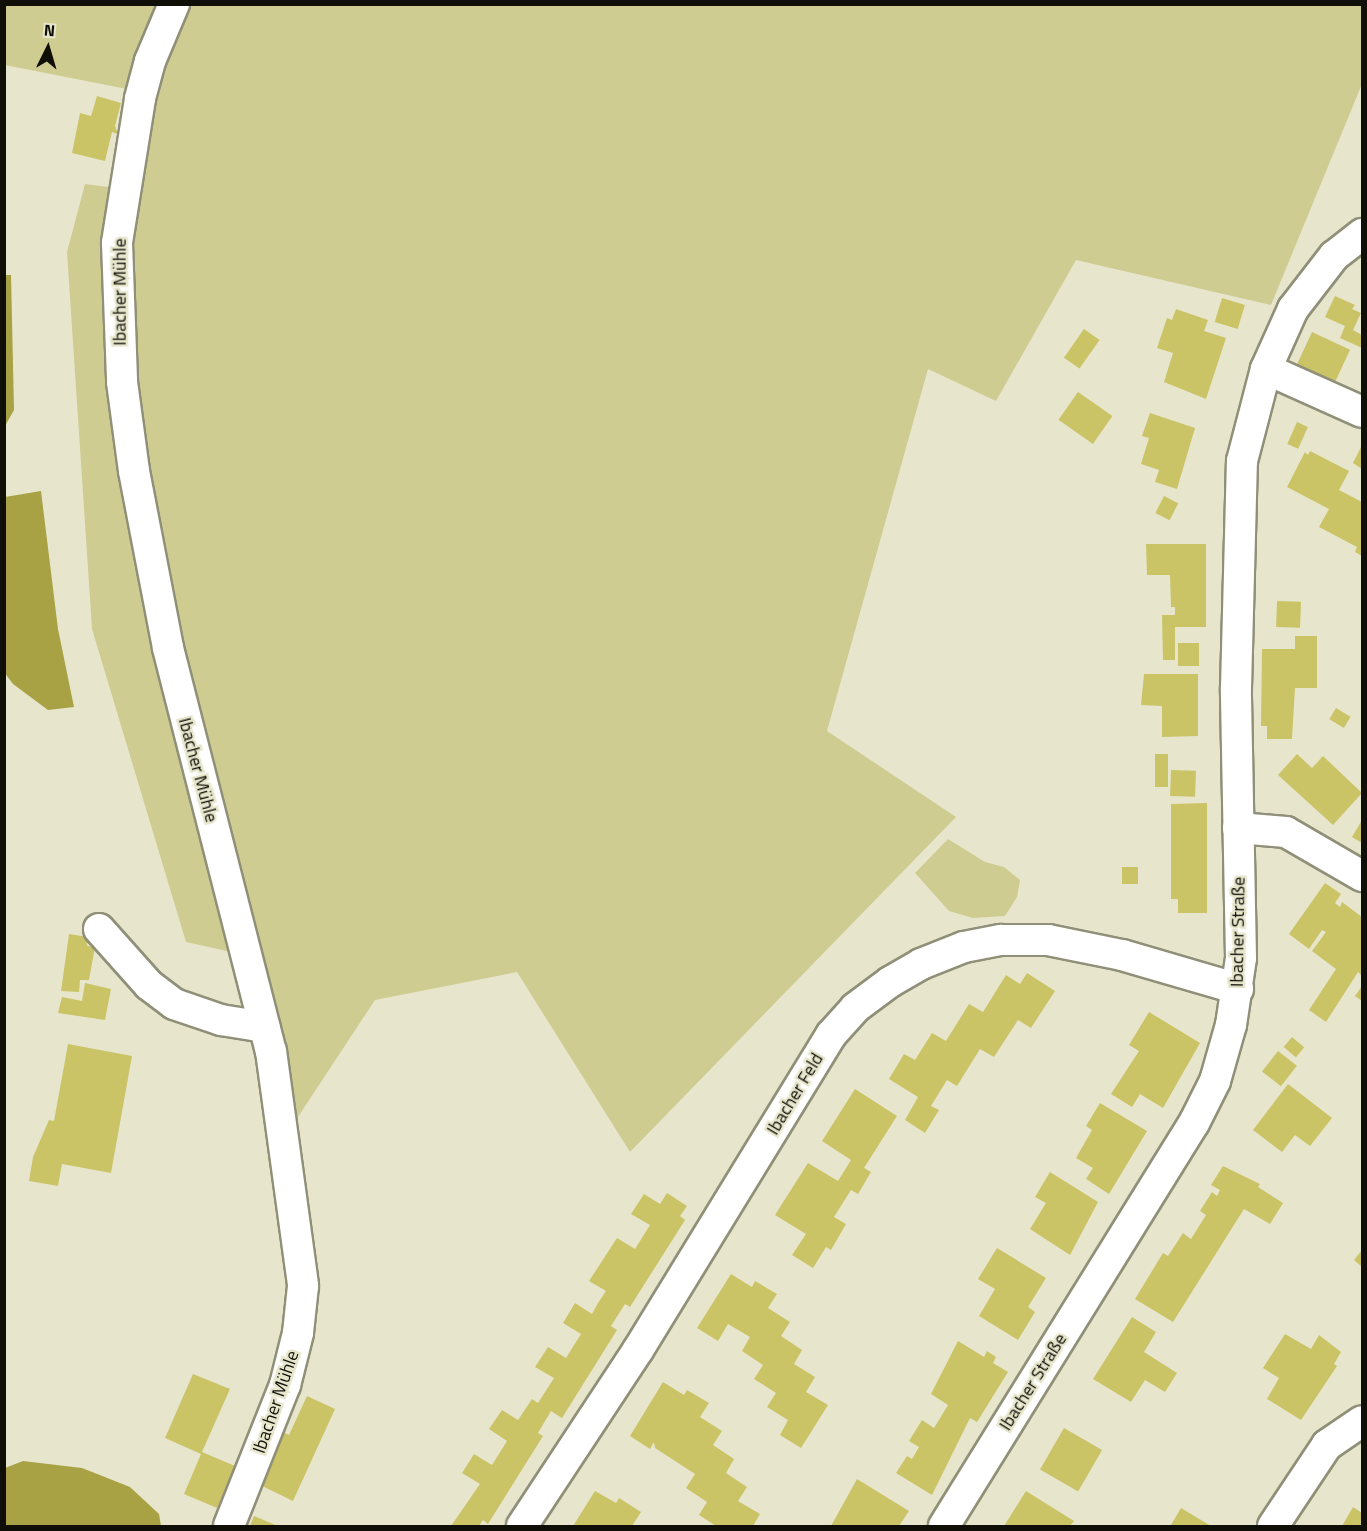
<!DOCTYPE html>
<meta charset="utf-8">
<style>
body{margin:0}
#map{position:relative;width:1367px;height:1531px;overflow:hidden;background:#e7e6cd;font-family:"Titillium Web",sans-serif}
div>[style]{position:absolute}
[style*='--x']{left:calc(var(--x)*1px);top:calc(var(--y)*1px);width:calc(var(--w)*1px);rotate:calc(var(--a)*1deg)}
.green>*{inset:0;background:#cfcc91}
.water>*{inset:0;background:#a8a244}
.building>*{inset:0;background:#cac467;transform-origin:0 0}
.roads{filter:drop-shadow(2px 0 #908f78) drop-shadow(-2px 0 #908f78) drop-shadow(0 2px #908f78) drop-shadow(0 -2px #908f78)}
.minor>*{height:30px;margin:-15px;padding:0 15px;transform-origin:15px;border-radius:15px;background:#fff}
span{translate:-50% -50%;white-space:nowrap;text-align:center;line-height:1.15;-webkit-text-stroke:5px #e7e6cd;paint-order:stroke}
.street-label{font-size:18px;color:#0f0f07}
.frame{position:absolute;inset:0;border:6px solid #0f0f07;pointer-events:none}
.north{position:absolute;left:18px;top:18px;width:60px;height:60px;-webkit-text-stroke:4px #e7e6cd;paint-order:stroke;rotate:5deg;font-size:16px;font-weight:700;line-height:24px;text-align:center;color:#0f0f07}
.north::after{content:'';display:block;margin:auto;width:21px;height:27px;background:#0f0f07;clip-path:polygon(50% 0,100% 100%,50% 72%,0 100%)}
</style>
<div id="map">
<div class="green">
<div style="clip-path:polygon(4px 5px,1362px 5px,1362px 84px,1271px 305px,1076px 260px,996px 401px,928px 369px,827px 731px,956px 817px,630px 1152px,517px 972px,375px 1000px,292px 1126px,263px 959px,186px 942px,92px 629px,67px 252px,85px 184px,116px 188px,137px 91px,5px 65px)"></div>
<div style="clip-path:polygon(948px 839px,985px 862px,1004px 867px,1020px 880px,1017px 897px,1005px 916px,973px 918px,949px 911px,915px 873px)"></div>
</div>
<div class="water">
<div style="clip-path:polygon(5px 275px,11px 275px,14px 410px,5px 426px)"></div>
<div style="clip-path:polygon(41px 491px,58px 629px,74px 707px,48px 710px,13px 684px,4px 672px,5px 497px)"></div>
<div style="clip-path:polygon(23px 1461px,82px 1468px,130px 1487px,159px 1514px,161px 1526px,5px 1526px,5px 1468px)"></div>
</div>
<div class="building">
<div style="clip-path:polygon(97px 96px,121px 103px,115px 126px,118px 134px,112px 132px,105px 161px,72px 153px,80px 113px,91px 116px)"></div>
<div style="clip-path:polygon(1335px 296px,1355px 305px,1352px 309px,1361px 313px,1353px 330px,1362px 335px,1362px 348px,1340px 338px,1345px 326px,1325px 317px)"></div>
<div style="left:1222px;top:298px;width:24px;height:25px;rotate:17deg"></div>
<div style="clip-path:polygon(1176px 309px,1208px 320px,1204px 331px,1226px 338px,1206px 399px,1164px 382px,1173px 353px,1157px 348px,1167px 318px,1172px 320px)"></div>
<div style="left:1084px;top:329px;width:19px;height:35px;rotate:35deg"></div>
<div style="left:1312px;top:332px;width:42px;height:36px;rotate:25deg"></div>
<div style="left:1078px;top:392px;width:42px;height:34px;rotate:35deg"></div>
<div style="clip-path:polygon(1150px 413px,1195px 428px,1177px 489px,1155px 482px,1159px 470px,1141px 464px,1149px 438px,1142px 436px)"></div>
<div style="left:1297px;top:422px;width:12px;height:24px;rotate:24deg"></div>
<div style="clip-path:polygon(1362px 445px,1362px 469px,1353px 463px)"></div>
<div style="clip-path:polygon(1310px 451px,1349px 471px,1339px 490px,1362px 502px,1362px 556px,1355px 552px,1357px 547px,1319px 527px,1329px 509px,1287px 487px,1305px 452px,1308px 455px)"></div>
<div style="left:1164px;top:496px;width:16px;height:19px;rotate:27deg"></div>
<div style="clip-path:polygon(1146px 544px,1206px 544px,1206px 627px,1175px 627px,1175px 660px,1163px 660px,1162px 615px,1175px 615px,1175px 607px,1171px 607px,1170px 575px,1147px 575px)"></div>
<div style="left:1277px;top:601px;width:24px;height:26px;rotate:2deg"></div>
<div style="clip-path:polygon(1295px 636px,1317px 636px,1317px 688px,1295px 688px,1292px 739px,1267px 739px,1267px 726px,1261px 726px,1262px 649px,1295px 649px)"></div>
<div style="left:1178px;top:643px;width:21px;height:23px"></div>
<div style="clip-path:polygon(1144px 674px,1198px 674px,1198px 736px,1162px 737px,1162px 706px,1141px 705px)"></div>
<div style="left:1336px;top:708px;width:17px;height:13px;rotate:31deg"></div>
<div style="left:1155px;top:754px;width:13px;height:33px"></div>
<div style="clip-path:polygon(1297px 754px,1312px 768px,1323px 756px,1362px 793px,1333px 825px,1278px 775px)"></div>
<div style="left:1171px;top:770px;width:25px;height:26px;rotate:2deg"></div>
<div style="clip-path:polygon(1207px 803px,1207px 913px,1178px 913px,1178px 899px,1171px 899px,1171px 804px)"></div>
<div style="clip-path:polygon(1362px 820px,1362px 843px,1352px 837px)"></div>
<div style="left:1122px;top:867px;width:16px;height:17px"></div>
<div style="clip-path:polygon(1325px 883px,1341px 894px,1335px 903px,1340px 907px,1342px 902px,1362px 917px,1362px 976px,1358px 972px,1326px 1022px,1309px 1010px,1336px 969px,1312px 951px,1326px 932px,1322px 930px,1309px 949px,1289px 934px)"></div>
<div style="clip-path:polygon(69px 934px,88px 937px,87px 946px,95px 947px,89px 980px,80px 980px,79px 992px,61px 991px)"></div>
<div style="clip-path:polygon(1027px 973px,1055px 991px,1031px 1028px,1018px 1020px,994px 1057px,980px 1049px,957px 1086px,947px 1080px,931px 1106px,939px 1110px,925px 1133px,905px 1120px,918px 1097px,889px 1079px,904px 1054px,915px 1060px,932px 1033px,946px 1041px,969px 1004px,983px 1012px,1006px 975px,1020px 984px)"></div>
<div style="clip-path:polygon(85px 983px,111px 989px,105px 1020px,58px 1013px,62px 997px,82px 1001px)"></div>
<div style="clip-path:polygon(1362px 986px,1362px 1001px,1355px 996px)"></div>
<div style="clip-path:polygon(1149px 1012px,1200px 1043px,1163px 1108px,1140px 1094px,1132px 1107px,1111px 1094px,1139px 1051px,1129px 1045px)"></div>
<div style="left:1292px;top:1037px;width:16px;height:13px;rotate:40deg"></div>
<div style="clip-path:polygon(68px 1044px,132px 1056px,111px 1173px,62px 1164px,58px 1186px,29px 1181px,33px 1157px,49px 1120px,54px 1121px)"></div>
<div style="left:1278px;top:1051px;width:24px;height:26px;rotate:38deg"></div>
<div style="clip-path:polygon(1288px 1084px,1332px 1118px,1310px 1146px,1295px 1135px,1282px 1152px,1253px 1130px)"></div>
<div style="clip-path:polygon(855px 1089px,897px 1116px,864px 1168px,871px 1172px,858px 1194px,851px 1190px,834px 1217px,846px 1224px,831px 1250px,826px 1247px,813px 1268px,792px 1255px,806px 1234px,775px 1215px,808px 1163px,838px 1181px,851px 1160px,822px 1141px)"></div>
<div style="clip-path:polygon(1100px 1103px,1147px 1131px,1109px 1194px,1086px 1179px,1093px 1168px,1076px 1158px,1092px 1130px,1086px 1126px)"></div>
<div style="clip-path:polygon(1223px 1166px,1260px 1184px,1258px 1187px,1283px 1203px,1270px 1224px,1244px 1209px,1173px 1322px,1135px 1299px,1163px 1253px,1168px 1256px,1183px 1233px,1191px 1239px,1206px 1215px,1200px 1211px,1212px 1192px,1217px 1196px,1220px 1190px,1211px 1185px)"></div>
<div style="clip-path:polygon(1050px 1172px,1098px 1202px,1070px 1255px,1030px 1229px,1046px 1203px,1035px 1197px)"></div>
<div style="clip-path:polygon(667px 1193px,687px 1206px,680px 1216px,685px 1220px,630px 1307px,625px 1304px,611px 1326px,617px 1330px,562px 1418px,551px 1411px,538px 1433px,543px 1436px,488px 1524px,483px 1520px,479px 1526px,451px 1526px,480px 1484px,462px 1473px,474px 1454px,492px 1465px,507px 1441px,489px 1429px,502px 1410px,518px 1420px,532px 1399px,538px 1403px,554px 1378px,535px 1367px,548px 1347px,566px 1358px,581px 1334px,563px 1323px,575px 1303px,592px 1314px,598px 1303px,606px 1291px,589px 1281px,617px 1238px,635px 1249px,650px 1225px,631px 1214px,644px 1194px,660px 1204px)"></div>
<div style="clip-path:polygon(997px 1248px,1046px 1278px,1028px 1307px,1035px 1312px,1018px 1340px,979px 1316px,995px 1289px,978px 1279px)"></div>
<div style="clip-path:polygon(1362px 1250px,1362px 1267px,1354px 1260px)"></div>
<div style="clip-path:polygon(731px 1274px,752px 1287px,755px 1281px,777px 1294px,768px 1308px,790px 1322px,781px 1336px,802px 1350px,794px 1364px,815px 1377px,806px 1392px,828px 1405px,801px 1448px,780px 1435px,788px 1420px,767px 1407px,776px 1393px,754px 1379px,763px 1365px,742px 1351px,750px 1337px,728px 1324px,718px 1341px,697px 1328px)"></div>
<div style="clip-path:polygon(1132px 1317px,1156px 1332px,1144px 1352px,1177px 1373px,1165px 1392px,1145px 1380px,1131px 1402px,1093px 1379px)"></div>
<div style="clip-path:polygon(1285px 1334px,1311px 1349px,1319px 1335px,1341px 1352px,1334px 1364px,1337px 1366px,1301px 1420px,1267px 1399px,1279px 1378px,1263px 1368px)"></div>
<div style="clip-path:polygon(958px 1341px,984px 1357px,987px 1351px,996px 1357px,993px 1363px,1008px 1372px,977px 1422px,970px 1418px,932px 1495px,896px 1473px,907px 1456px,912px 1459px,919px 1447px,909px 1441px,922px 1420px,934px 1428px,948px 1405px,931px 1394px)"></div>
<div style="clip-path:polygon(193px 1374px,230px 1389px,202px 1452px,235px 1466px,217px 1508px,184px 1494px,201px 1454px,165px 1438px)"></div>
<div style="clip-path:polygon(663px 1382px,684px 1395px,687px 1390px,709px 1403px,700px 1417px,722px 1431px,713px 1445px,734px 1459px,726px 1473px,747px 1487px,738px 1501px,760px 1514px,753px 1526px,716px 1526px,699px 1515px,707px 1502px,686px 1488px,695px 1474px,655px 1448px,654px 1442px,650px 1449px,630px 1436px)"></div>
<div style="clip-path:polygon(307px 1396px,335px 1409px,293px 1501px,258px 1484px,283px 1432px,289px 1435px)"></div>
<div style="left:1064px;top:1428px;width:44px;height:48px;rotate:30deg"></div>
<div style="clip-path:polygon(857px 1479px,909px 1511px,899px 1526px,831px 1526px)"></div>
<div style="clip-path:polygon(595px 1491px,616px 1503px,619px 1498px,641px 1512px,632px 1526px,573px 1526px)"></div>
<div style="clip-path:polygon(1026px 1491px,1074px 1521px,1070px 1526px,1004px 1526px)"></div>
<div style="clip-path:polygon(1353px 1507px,1362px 1513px,1362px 1526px,1342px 1526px)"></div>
<div style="clip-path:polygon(1181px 1508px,1211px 1526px,1171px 1525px)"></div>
<div style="clip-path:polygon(254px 1516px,278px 1526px,250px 1526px)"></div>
</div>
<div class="roads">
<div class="minor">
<div style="--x:174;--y:4;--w:62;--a:112.8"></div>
<div style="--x:150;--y:61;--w:39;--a:105"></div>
<div style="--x:140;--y:99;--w:146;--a:99.1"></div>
<div style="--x:117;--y:243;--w:139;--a:87.9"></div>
<div style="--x:122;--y:382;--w:90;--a:82.3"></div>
<div style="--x:134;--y:471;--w:180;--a:79.1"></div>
<div style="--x:168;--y:648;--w:416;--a:75.7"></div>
<div style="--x:271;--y:1051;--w:237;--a:82.2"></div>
<div style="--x:303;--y:1286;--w:47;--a:96.1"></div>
<div style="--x:298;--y:1333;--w:54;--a:104"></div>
<div style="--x:285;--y:1385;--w:152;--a:111.7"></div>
<div style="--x:1266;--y:369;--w:105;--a:24.1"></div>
<div style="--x:1238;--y:828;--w:48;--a:4.8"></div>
<div style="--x:1286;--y:832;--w:88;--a:30.1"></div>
<div style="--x:99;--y:929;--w:75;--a:48.2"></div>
<div style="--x:149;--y:985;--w:31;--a:37"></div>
<div style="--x:174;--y:1004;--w:50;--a:18.8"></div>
<div style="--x:221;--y:1020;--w:44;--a:9.2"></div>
<div style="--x:522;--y:1526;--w:211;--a:-56.6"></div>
<div style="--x:638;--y:1350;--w:369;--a:-58.5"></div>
<div style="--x:831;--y:1035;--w:36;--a:-48"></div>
<div style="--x:855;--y:1008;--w:44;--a:-36.6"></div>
<div style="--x:890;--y:982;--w:36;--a:-30"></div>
<div style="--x:921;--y:964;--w:46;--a:-21.6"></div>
<div style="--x:964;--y:947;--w:38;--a:-11"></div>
<div style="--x:1001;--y:940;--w:47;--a:0"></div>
<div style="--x:1048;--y:940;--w:76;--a:11.5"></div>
<div style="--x:1122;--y:955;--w:121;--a:16.3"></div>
<div style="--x:944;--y:1526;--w:474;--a:-58.2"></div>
<div style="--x:1194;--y:1123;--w:47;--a:-63.4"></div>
<div style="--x:1215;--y:1081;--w:58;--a:-74.1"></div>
<div style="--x:1231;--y:1025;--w:68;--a:-81.5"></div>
<div style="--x:1241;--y:958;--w:270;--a:-91.1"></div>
<div style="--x:1236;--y:688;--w:227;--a:-88.5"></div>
<div style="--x:1242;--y:461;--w:95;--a:-75.4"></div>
<div style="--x:1266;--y:369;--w:66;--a:-65.8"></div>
<div style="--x:1293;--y:309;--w:67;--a:-52.3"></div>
<div style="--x:1334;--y:256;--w:36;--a:-38"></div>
<div style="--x:1273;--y:1526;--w:97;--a:-56.3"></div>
<div style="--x:1327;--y:1445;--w:42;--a:-34.4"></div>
</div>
</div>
<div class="street-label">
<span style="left:120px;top:292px;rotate:-90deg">Ibacher Mühle</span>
<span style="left:198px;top:770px;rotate:75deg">Ibacher Mühle</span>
<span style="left:1238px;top:932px;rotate:-89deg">Ibacher Straße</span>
<span style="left:795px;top:1094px;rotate:-59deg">Ibacher Feld</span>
<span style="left:1033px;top:1382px;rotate:-58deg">Ibacher Straße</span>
<span style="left:276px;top:1402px;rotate:-71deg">Ibacher Mühle</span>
</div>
<div class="frame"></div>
<div class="north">N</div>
</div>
